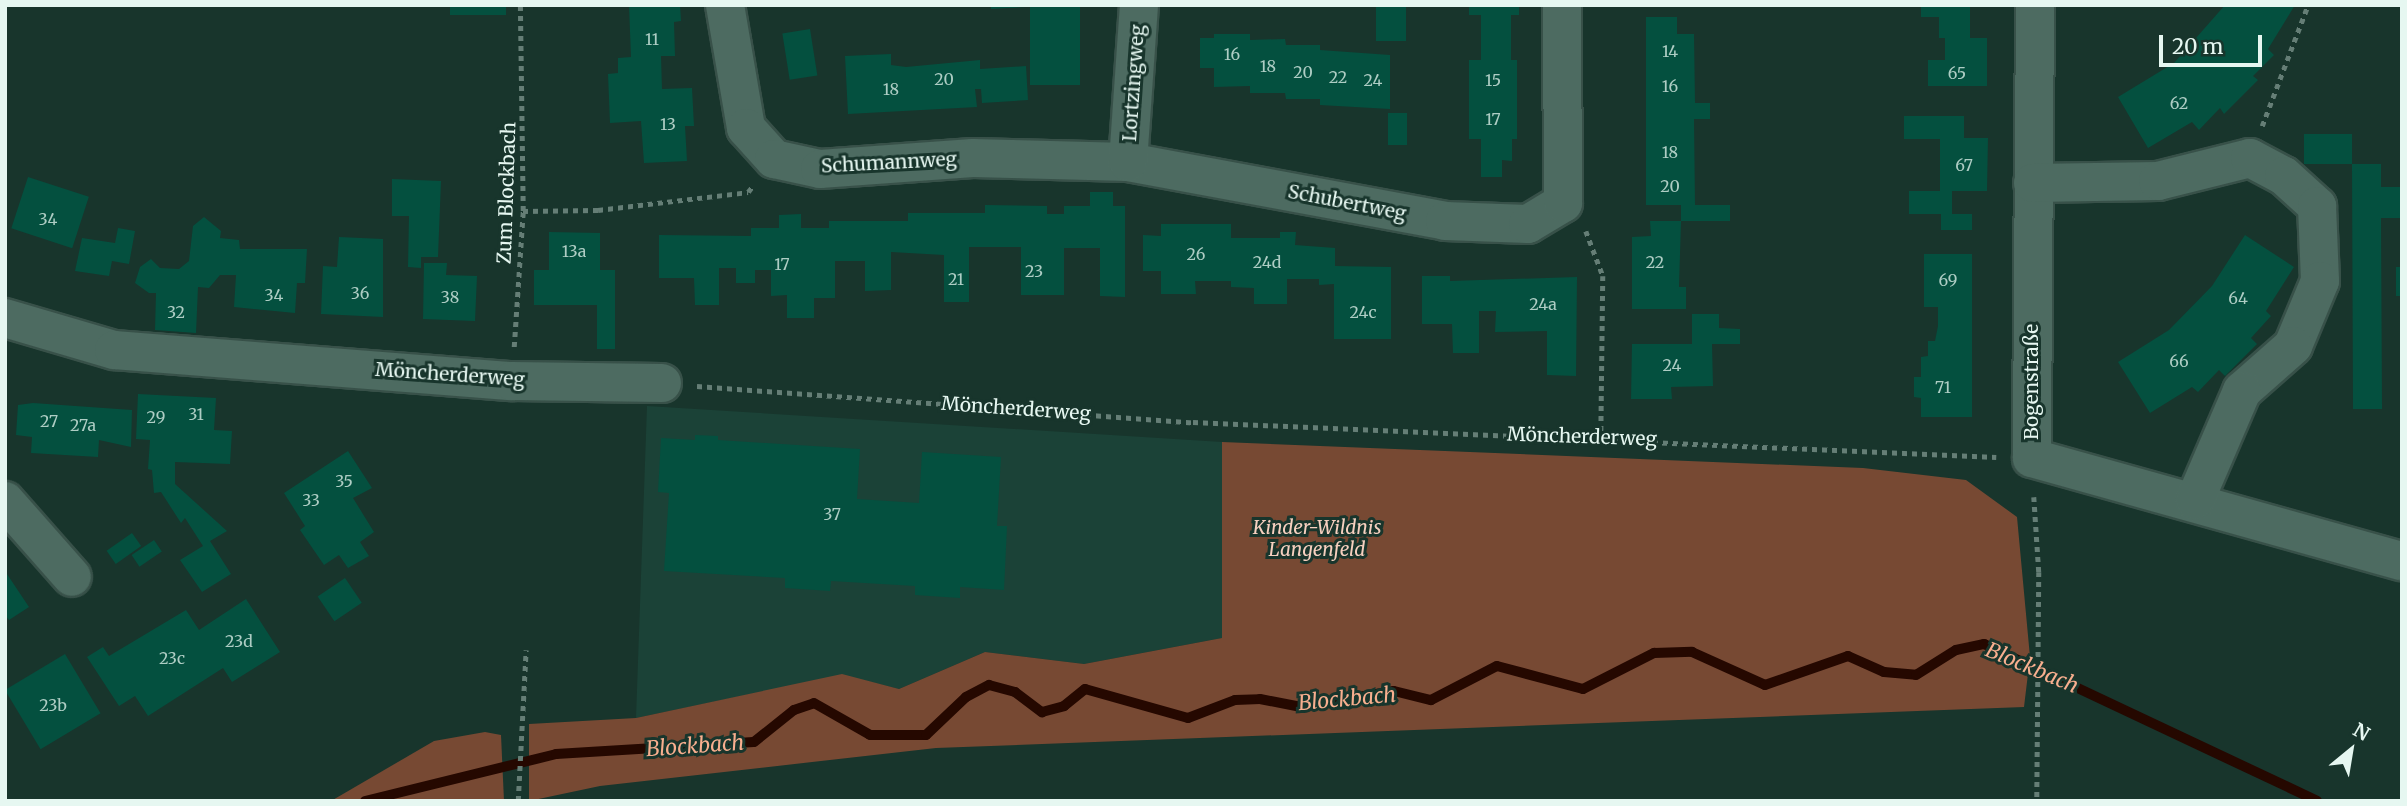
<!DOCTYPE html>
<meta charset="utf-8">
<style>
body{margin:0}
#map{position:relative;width:2407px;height:806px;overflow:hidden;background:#18352c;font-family:Merriweather,serif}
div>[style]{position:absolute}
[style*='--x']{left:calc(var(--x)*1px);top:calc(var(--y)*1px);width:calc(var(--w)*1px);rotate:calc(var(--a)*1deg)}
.built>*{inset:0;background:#1b4237}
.green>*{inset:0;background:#774933}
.stream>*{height:10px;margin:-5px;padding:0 5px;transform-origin:5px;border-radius:5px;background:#250800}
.building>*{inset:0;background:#04503f;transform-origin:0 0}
.path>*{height:4.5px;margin-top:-2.25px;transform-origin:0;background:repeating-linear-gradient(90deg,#657e76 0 5px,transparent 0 10px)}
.roads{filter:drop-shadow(2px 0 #385149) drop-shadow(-2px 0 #385149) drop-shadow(0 2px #385149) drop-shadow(0 -2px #385149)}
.minor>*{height:38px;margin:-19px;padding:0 19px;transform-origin:19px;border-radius:19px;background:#4d6b61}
span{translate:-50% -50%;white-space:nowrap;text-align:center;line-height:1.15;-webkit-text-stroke:6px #18352c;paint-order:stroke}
.number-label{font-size:16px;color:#aecdc4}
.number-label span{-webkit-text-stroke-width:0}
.street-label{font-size:19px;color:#e6f7f1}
.park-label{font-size:19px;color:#f6d0bf;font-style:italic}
.water-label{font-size:21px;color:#f8af8f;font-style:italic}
.frame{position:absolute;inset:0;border:7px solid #e6f7f1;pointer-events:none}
.north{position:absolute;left:2316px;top:715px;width:70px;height:70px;-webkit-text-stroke:5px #18352c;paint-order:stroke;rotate:30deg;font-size:19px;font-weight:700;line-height:28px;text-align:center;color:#e6f7f1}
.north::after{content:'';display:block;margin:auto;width:24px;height:32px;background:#e6f7f1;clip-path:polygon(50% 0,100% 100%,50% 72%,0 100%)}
.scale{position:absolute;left:2159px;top:35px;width:103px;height:32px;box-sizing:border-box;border:4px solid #e6f7f1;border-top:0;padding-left:9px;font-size:21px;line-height:24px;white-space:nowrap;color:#e6f7f1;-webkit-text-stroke:5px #18352c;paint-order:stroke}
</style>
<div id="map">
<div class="built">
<div style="clip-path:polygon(647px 406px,1222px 442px,1222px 638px,1084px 664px,985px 652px,899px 689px,842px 675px,636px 718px)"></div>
</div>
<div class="green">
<div style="clip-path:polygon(1222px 442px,1863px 468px,1966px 480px,2017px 517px,2030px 657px,2024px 707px,936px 748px,600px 786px,529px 801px,529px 724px,636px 718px,842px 674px,899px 689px,985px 652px,1084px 664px,1222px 638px)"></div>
<div style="clip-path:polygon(485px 732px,501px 735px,504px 801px,331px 801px,434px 741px)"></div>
</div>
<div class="stream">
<div style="--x:365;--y:801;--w:197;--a:-13.8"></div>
<div style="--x:556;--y:754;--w:198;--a:-3.5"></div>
<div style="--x:754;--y:742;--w:51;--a:-38.7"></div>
<div style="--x:794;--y:710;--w:21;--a:-19"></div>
<div style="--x:814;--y:703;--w:64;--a:29.7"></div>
<div style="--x:870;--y:735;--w:56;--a:0"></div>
<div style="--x:926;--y:735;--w:55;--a:-43.5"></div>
<div style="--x:966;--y:697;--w:26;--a:-28"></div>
<div style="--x:989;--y:685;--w:27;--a:15"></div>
<div style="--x:1015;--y:692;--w:34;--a:37"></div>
<div style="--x:1042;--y:712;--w:23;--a:-15"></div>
<div style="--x:1064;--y:706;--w:27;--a:-39"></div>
<div style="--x:1085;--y:689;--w:107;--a:15.7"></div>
<div style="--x:1188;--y:718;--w:50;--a:-21"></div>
<div style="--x:1235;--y:700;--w:25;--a:-2"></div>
<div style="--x:1260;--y:699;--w:42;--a:11"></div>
<div style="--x:1301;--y:707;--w:94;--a:-9.8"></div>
<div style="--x:1394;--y:691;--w:38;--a:14"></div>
<div style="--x:1431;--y:700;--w:74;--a:-27.3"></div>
<div style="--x:1497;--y:666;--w:89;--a:15"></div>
<div style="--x:1583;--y:689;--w:80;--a:-26.9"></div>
<div style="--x:1654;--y:653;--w:38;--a:-2"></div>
<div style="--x:1692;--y:652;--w:80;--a:24.3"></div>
<div style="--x:1765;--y:685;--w:88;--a:-19.3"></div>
<div style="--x:1848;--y:656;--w:39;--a:24"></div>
<div style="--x:1884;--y:672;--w:32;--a:5"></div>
<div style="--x:1916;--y:675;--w:47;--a:-32"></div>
<div style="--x:1956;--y:650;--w:29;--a:-12"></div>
<div style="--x:1984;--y:644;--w:368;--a:25.2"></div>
</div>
<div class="building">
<div style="left:450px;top:5px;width:56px;height:10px"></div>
<div style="clip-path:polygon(629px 5px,680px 5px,681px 21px,674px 22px,675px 56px,661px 56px,662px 89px,692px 88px,694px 126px,685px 126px,687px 161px,644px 163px,641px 121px,610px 123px,608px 74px,618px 73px,618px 58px,631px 57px)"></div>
<div style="clip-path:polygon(991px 5px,1026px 5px,1026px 7px,991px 9px)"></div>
<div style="left:1030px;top:5px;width:50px;height:80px"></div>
<div style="left:1376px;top:5px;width:30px;height:36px"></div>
<div style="clip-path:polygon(1469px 5px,1519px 5px,1519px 15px,1511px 15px,1511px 60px,1517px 60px,1517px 139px,1512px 139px,1512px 161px,1502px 160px,1502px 177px,1481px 177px,1481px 139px,1469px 139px,1469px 60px,1481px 60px,1481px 15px,1469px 15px)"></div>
<div style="clip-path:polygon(1970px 5px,1970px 38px,1987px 38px,1987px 86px,1928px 86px,1928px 60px,1945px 60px,1945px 38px,1939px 38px,1939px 17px,1921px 17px,1921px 6px)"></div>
<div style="clip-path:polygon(2225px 5px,2295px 5px,2268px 49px,2274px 55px,2253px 76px,2258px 80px,2224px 114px,2220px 108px,2199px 130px,2192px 122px,2148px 148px,2118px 97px,2174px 63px)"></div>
<div style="clip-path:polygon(1646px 17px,1677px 17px,1677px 34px,1694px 34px,1695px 103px,1710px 103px,1710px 119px,1694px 119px,1695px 205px,1730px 205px,1730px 221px,1681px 221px,1681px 205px,1646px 205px)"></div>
<div style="left:810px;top:29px;width:47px;height:28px;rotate:81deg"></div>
<div style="clip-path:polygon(1214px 34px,1250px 34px,1250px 40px,1285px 39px,1286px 45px,1320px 45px,1320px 50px,1390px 55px,1390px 109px,1320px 105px,1320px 99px,1286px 99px,1285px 93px,1250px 93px,1250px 86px,1214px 87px,1214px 68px,1200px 68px,1200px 38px,1214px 38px)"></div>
<div style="clip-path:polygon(891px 54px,891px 65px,906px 67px,980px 60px,980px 69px,1026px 66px,1028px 100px,982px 103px,981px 89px,975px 89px,977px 107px,848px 114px,845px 56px)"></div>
<div style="left:1388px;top:113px;width:19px;height:32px"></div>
<div style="clip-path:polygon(1904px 116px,1964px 116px,1964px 138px,1988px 138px,1987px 191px,1952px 191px,1952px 214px,1972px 214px,1972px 230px,1941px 230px,1941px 214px,1909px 214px,1909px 191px,1940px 191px,1940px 139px,1904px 139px)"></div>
<div style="left:2304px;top:134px;width:48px;height:30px"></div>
<div style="clip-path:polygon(2352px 164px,2381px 164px,2381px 187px,2402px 187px,2402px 218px,2381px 218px,2382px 409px,2353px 409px)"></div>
<div style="left:28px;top:177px;width:64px;height:54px;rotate:18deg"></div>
<div style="clip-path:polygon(392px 179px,441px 181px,438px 257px,421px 257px,421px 268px,408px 267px,409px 216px,392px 216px)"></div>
<div style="clip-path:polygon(1090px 192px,1113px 192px,1113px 206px,1125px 206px,1125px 297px,1100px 296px,1100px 248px,1064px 248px,1064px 295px,1021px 295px,1021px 247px,969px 247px,969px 302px,944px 302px,944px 255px,891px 252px,891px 290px,865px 291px,865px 261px,835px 261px,835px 298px,814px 298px,814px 318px,787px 318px,787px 295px,771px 296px,771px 270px,755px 270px,755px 283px,736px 283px,736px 268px,719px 268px,719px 305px,695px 305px,694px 278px,659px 278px,659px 235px,751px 236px,751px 228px,779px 228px,779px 215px,801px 214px,801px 228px,829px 228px,829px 221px,908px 221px,908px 213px,985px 213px,985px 205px,1047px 206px,1047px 214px,1064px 214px,1064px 206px,1090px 206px)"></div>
<div style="clip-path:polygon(204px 217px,221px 231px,220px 238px,239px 240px,240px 249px,307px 249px,305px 283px,297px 283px,295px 313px,234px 307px,236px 275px,220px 275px,209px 288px,198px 287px,196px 333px,155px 330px,156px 293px,149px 293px,135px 283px,140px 267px,151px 259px,160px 268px,179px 269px,189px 261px,193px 226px)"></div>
<div style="clip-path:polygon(1650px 221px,1681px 221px,1679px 287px,1686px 287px,1686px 309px,1632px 309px,1632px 237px,1651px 236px)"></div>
<div style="clip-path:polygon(1161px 224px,1231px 224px,1231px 238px,1280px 238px,1280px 232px,1296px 232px,1295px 245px,1335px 248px,1335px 266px,1391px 267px,1391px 339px,1334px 339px,1334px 284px,1319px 285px,1319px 279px,1287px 279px,1287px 304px,1254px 304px,1254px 288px,1231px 287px,1231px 281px,1195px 281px,1196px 294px,1161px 294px,1161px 271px,1143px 271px,1143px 235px,1161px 236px)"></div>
<div style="clip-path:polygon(118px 228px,135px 231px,129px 264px,112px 261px,109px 276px,75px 271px,82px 238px,115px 243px)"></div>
<div style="clip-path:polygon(549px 232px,600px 233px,600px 270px,615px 270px,615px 349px,597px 349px,597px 305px,534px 305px,534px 270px,549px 270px)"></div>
<div style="clip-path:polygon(2245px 235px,2294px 267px,2266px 311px,2271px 316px,2251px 338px,2257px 344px,2225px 376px,2219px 370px,2198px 392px,2192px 387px,2150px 413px,2118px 362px,2169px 330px,2212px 286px)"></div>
<div style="clip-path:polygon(339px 237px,383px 239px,383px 317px,321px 314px,323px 266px,337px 267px)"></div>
<div style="clip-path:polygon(1924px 254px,1972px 254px,1972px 417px,1921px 417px,1921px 398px,1914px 397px,1914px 377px,1921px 377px,1921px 357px,1928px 356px,1928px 341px,1935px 341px,1938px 326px,1938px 307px,1924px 307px)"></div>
<div style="clip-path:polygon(424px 263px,447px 263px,446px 275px,477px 276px,475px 321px,423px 319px)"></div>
<div style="left:2396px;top:267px;width:6px;height:29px"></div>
<div style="clip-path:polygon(1422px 276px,1450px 276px,1450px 281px,1577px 277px,1576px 376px,1547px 375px,1547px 331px,1495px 332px,1496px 311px,1479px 311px,1479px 353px,1453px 353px,1452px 324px,1422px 324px)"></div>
<div style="clip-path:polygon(1692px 314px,1719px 314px,1719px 328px,1740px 329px,1740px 344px,1712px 344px,1713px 386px,1671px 387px,1672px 399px,1631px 399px,1632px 344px,1692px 344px)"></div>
<div style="clip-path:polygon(138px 394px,216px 398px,214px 430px,232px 431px,230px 464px,175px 462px,175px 484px,227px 531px,210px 541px,231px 574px,202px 592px,180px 560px,203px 546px,185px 518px,181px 523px,161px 492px,154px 493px,152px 470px,148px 469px,150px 440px,136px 439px)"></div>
<div style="clip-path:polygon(33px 403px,132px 410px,131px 447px,99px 440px,98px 457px,31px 453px,32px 437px,16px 435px,18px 405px)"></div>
<div style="clip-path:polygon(695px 435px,718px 436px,718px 440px,860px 449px,857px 499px,919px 503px,922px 452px,1001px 457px,997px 526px,1007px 526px,1004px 590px,960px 587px,960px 598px,915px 595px,915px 586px,831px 581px,830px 591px,785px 588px,785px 578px,664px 571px,669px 493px,658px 492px,661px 438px,695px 440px)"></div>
<div style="clip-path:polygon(348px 451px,372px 488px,353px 498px,374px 532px,360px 542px,369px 556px,348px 568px,339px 555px,324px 565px,300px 530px,305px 526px,284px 493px)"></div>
<div style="left:132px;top:533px;width:16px;height:31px;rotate:55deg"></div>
<div style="left:154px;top:540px;width:14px;height:27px;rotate:56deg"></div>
<div style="clip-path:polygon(5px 571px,29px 607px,9px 620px,5px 615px)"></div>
<div style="left:345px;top:578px;width:30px;height:33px;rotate:56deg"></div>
<div style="clip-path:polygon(246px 599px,280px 652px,232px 682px,223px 668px,148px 716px,135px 696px,119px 706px,87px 657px,103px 647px,109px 656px,186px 610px,199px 630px)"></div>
<div style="left:65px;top:654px;width:69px;height:70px;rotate:59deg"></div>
</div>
<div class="path">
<div style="--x:2262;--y:126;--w:129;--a:-69.2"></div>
<div style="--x:523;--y:211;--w:75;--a:-0.8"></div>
<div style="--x:598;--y:210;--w:151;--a:-6.8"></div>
<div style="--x:748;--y:192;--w:6;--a:-51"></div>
<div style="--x:1586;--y:231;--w:48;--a:69.3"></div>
<div style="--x:1603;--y:276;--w:162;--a:90.7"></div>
<div style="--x:514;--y:347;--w:136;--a:-86.2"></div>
<div style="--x:523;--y:211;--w:206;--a:-90.8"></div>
<div style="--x:697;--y:386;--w:497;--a:4.2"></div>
<div style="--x:1193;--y:422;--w:804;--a:2.5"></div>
<div style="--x:2034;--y:497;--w:75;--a:86.2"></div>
<div style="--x:2039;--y:572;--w:229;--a:90.5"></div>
<div style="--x:518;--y:801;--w:151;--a:-87"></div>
</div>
<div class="roads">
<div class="minor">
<div style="--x:725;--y:5;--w:125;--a:80.3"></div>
<div style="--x:746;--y:128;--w:42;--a:47.9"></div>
<div style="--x:774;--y:159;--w:47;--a:12.3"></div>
<div style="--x:820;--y:169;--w:153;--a:-4.1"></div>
<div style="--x:973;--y:158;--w:155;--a:1.5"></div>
<div style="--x:1128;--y:162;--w:322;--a:10.5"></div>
<div style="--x:1445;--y:221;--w:83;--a:2.1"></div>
<div style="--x:1528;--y:224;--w:41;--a:-31"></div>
<div style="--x:1563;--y:203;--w:198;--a:-90.3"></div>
<div style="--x:2035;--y:5;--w:453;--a:90.4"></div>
<div style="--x:2032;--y:458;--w:384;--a:15.6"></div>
<div style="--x:1128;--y:162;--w:157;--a:-86"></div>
<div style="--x:2033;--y:183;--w:125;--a:-0.9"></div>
<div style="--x:2158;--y:181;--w:95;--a:-14"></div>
<div style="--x:2250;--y:158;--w:38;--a:28"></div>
<div style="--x:2284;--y:176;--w:45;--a:42.3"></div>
<div style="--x:2317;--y:206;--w:75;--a:87.7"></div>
<div style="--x:2320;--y:281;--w:70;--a:112.6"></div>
<div style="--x:2293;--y:346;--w:68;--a:138.6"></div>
<div style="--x:2242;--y:391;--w:119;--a:113.3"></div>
<div style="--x:5;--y:318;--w:114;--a:16.4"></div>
<div style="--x:114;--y:350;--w:399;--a:4.5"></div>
<div style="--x:512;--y:381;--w:150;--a:0.8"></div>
<div style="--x:5;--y:501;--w:101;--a:48.6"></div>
</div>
</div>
<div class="number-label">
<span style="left:652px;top:39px">11</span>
<span style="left:1670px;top:51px">14</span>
<span style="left:1232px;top:54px">16</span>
<span style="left:1268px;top:66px">18</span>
<span style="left:1303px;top:72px">20</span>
<span style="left:1957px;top:73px">65</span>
<span style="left:1338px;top:77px">22</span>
<span style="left:944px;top:79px">20</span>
<span style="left:1373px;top:80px">24</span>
<span style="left:1493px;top:80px">15</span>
<span style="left:1670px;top:86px">16</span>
<span style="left:891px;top:89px">18</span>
<span style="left:2179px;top:103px">62</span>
<span style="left:1493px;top:119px">17</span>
<span style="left:668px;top:124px">13</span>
<span style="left:1670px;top:152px">18</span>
<span style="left:1964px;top:165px">67</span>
<span style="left:1670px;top:186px">20</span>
<span style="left:48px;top:219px">34</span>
<span style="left:574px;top:251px">13a</span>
<span style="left:1196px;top:254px">26</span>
<span style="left:1267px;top:262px">24d</span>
<span style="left:1655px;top:262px">22</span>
<span style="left:782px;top:264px">17</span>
<span style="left:1034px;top:271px">23</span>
<span style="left:956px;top:279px">21</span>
<span style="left:1948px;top:280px">69</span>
<span style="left:360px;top:293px">36</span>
<span style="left:274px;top:295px">34</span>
<span style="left:450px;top:297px">38</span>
<span style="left:2238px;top:298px">64</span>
<span style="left:1543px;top:304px">24a</span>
<span style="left:176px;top:312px">32</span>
<span style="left:1363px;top:312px">24c</span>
<span style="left:2179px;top:361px">66</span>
<span style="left:1672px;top:365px">24</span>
<span style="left:1943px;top:387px">71</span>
<span style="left:196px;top:414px">31</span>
<span style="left:156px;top:417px">29</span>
<span style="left:49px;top:421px">27</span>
<span style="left:83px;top:425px">27a</span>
<span style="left:344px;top:481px">35</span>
<span style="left:311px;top:500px">33</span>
<span style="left:832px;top:514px">37</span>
<span style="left:239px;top:641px">23d</span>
<span style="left:172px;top:658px">23c</span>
<span style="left:53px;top:705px">23b</span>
</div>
<div class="street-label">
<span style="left:1134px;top:83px;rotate:-86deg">Lortzingweg</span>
<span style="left:889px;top:163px;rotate:-3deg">Schumannweg</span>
<span style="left:507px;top:193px;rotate:-88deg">Zum Blockbach</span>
<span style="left:1347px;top:203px;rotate:11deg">Schubertweg</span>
<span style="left:450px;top:375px;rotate:4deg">Möncherderweg</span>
<span style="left:2032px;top:382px;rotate:-90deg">Bogenstraße</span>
<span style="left:1016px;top:409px;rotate:4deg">Möncherderweg</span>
<span style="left:1582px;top:437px;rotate:2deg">Möncherderweg</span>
</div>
<div class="park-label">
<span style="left:1317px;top:539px">Kinder-Wildnis<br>Langenfeld</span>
</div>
<div class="water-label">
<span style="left:2032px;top:668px;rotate:23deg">Blockbach</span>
<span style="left:1347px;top:699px;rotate:-5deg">Blockbach</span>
<span style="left:695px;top:746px;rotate:-4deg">Blockbach</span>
</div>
<div class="frame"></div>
<div class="north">N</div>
<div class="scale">20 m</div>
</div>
